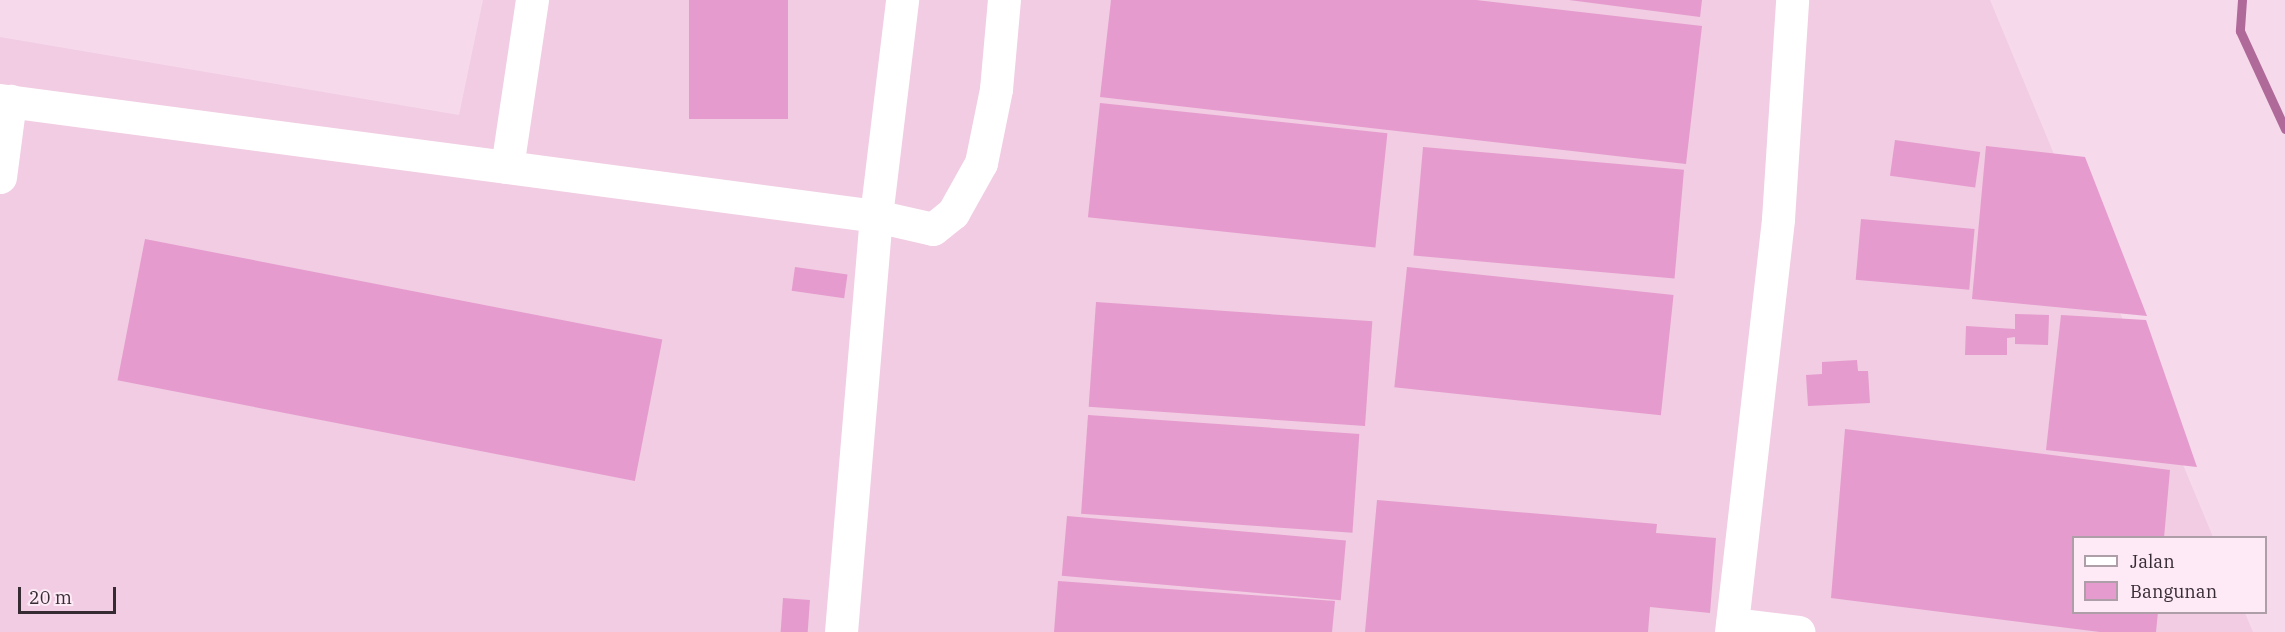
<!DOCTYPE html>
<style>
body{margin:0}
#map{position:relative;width:2285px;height:632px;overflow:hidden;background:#f7d9ec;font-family:"IBM Plex Serif",serif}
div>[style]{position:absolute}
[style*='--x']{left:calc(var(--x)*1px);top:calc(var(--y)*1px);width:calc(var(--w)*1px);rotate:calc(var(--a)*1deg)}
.built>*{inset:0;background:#f1cce3}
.stream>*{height:9px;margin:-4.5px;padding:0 4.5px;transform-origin:4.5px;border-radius:4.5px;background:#b06a9a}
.building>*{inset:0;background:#e59bcd;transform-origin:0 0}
.minor>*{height:33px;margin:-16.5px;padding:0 16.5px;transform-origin:16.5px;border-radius:16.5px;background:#fff}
span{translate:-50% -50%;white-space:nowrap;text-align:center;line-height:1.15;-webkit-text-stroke:4.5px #fdeaf6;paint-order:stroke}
.legend{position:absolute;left:2072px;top:536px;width:195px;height:78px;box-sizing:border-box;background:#fdeaf6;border:2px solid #ae9ea8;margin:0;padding:8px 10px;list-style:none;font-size:18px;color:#372b33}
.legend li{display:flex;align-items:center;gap:12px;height:30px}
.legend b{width:30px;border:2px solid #ae9ea8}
.scale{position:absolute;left:18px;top:587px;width:98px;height:27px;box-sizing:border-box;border:3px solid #372b33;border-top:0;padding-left:8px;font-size:18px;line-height:21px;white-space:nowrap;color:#372b33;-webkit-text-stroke:4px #fdeaf6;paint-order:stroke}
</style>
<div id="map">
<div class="built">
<div style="clip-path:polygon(483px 0,1990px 0,2213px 537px,2074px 538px,2074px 612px,2245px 613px,2253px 632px,0 632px,0 37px,459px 115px)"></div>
</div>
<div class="stream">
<div style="--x:2242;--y:0;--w:31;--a:94"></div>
<div style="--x:2240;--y:31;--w:108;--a:65.3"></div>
</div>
<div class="building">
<div style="left:689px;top:0;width:99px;height:119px"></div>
<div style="clip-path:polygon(1111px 0,1476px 0,1702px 26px,1686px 164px,1100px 97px)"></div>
<div style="clip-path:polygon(1569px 0,1702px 0,1700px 17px)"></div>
<div style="left:1100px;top:103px;width:289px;height:115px;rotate:6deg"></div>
<div style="left:1895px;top:140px;width:86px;height:36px;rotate:8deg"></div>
<div style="clip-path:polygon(1986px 146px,2085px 157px,2147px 316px,1972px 299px)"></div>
<div style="left:1423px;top:147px;width:262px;height:109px;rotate:5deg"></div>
<div style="left:1861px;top:219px;width:114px;height:61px;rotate:5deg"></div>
<div style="left:145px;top:239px;width:527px;height:144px;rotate:11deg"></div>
<div style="left:795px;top:267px;width:53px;height:24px;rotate:8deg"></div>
<div style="left:1407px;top:267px;width:268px;height:121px;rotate:6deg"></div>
<div style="left:1096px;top:302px;width:277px;height:105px;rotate:4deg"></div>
<div style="clip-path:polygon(2015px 314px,2049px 315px,2048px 345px,2015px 344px,2015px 337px,2007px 338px,2007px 355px,1965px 355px,1966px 326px,2015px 329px)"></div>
<div style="clip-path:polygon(2061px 315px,2146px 320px,2197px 467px,2046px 450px)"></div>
<div style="clip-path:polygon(1857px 360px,1858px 371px,1868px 371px,1870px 403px,1808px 406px,1806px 375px,1822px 374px,1822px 362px)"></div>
<div style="left:1088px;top:415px;width:272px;height:99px;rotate:4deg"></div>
<div style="clip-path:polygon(1845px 429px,2170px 470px,2164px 538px,2074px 538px,2074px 612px,2158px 612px,2156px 632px,2100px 632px,1831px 598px)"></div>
<div style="clip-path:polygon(1377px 500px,1657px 524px,1656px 533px,1716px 538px,1710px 613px,1650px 607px,1648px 632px,1365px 632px)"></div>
<div style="left:1067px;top:516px;width:280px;height:60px;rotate:5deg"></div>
<div style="clip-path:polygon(1058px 581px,1335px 601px,1332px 632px,1054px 632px)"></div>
<div style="left:783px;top:598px;width:27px;height:34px;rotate:4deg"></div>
</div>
<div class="minor">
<div style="--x:0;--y:100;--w:884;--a:7.54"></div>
<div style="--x:876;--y:216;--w:58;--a:12.8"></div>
<div style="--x:933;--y:229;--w:26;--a:-39"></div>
<div style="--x:953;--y:213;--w:57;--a:-60.8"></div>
<div style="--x:981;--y:163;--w:76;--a:-78.5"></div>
<div style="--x:996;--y:89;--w:89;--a:-84.9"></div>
<div style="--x:507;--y:167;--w:169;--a:-81.5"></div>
<div style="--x:0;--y:177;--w:77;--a:-82.5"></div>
<div style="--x:1732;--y:624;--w:67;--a:6.8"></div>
<div style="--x:841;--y:632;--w:417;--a:-85.2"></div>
<div style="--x:876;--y:216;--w:218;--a:-83.1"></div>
<div style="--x:1731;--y:632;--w:416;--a:-83.5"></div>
<div style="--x:1778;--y:219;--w:219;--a:-86.3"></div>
</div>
<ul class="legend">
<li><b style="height:8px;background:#fff"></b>Jalan</li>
<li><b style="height:16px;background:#e59bcd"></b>Bangunan</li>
</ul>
<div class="scale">20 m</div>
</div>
